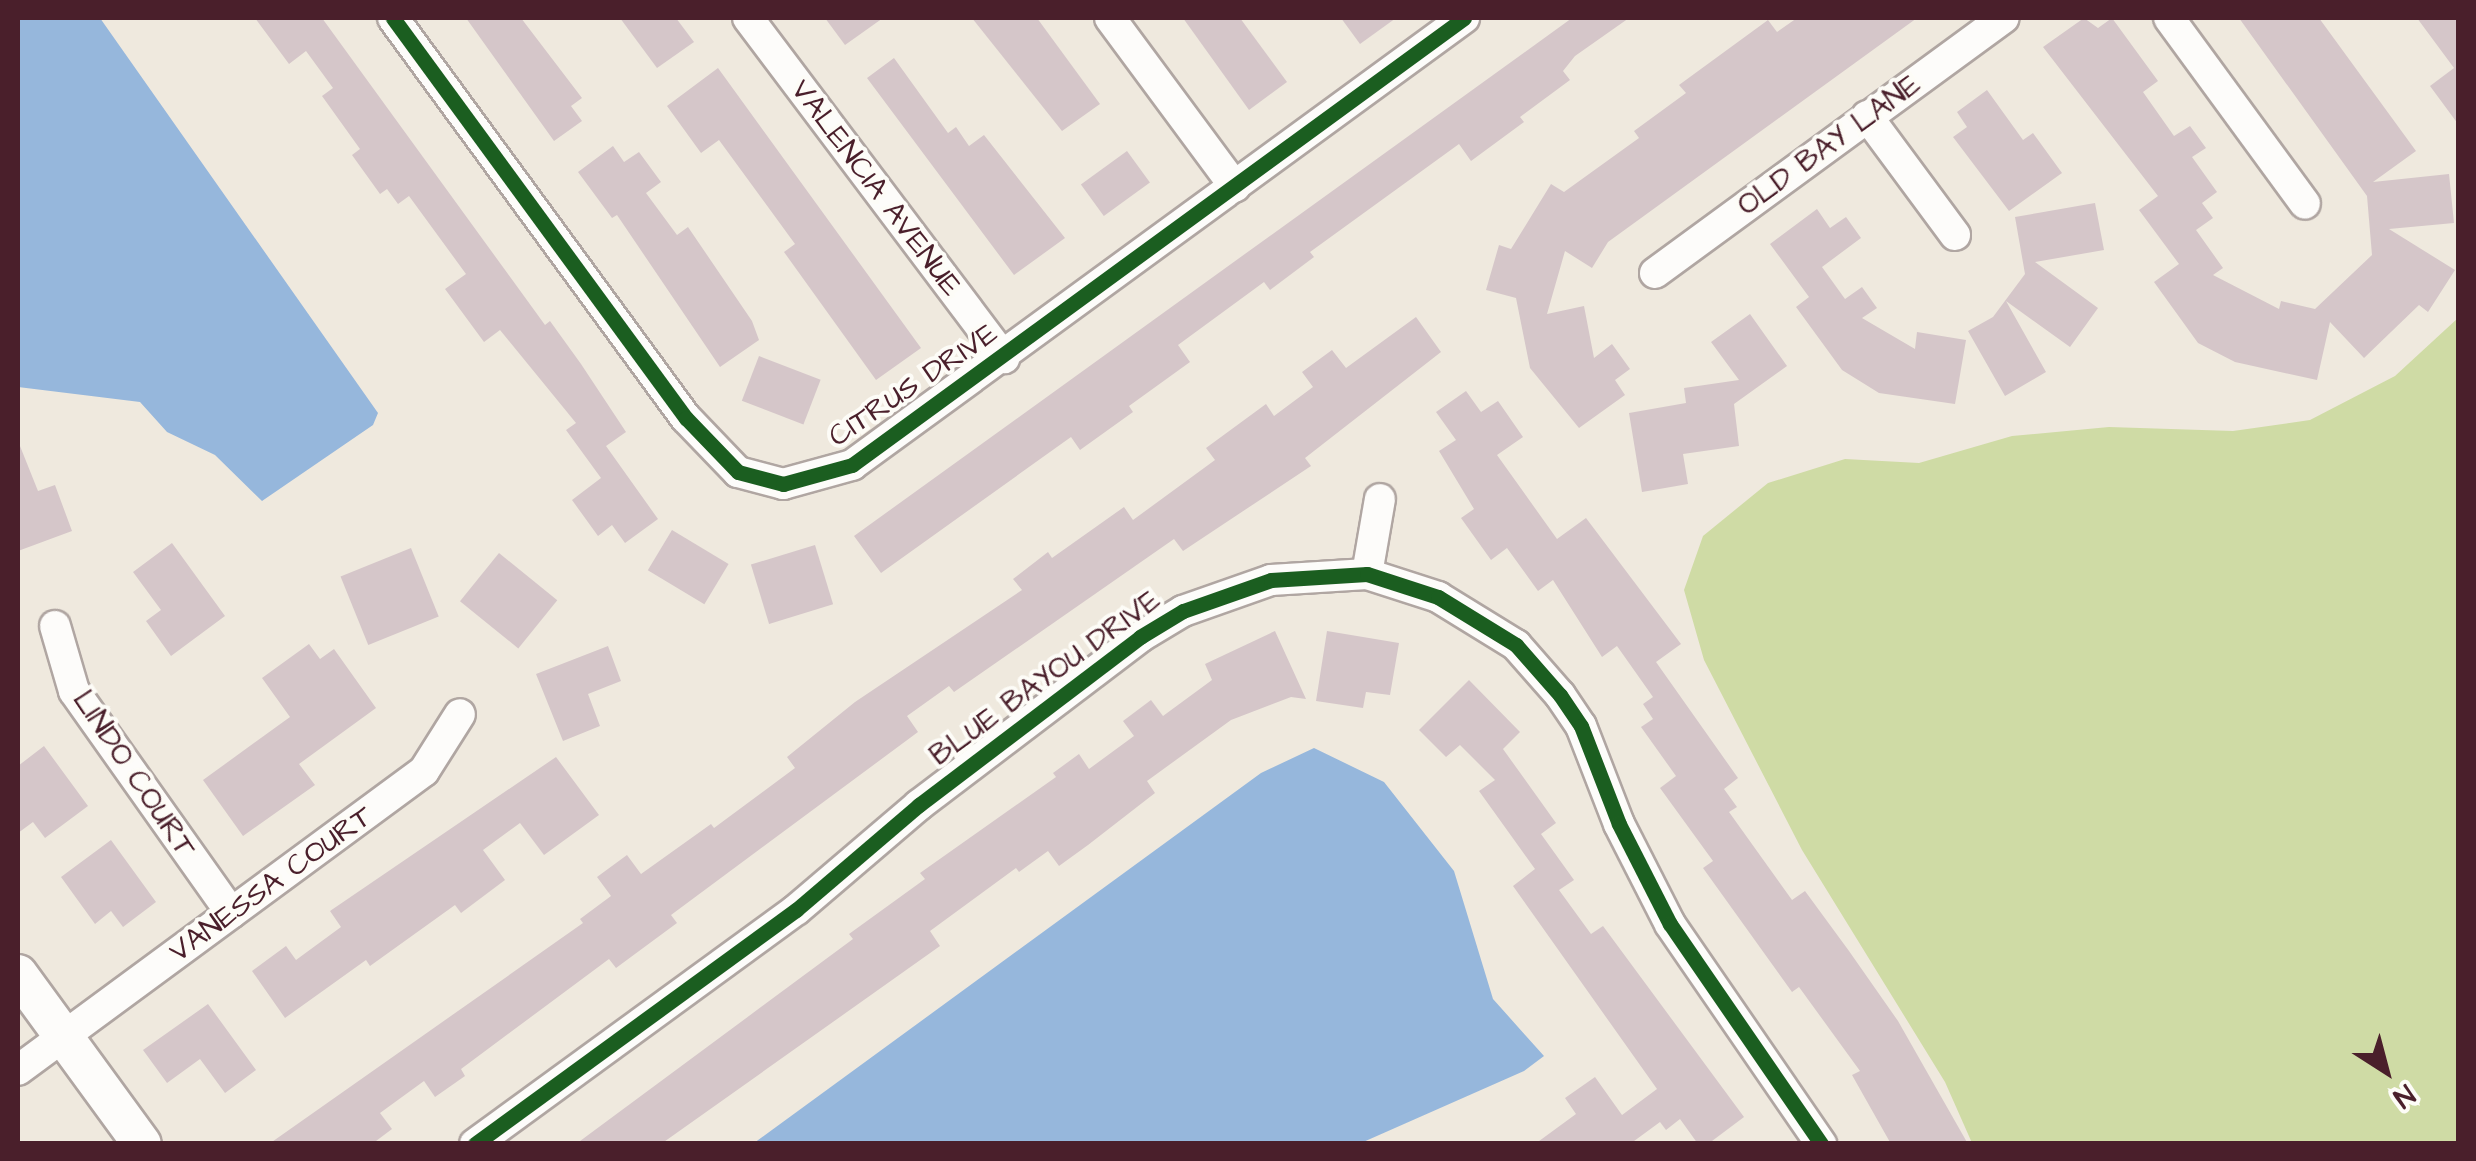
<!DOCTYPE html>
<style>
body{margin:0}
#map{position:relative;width:2476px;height:1161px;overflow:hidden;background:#efe9de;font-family:"Architects Daughter",sans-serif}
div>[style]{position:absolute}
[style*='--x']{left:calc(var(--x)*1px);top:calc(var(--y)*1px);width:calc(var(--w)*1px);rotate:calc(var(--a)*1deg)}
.green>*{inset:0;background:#cfdba5}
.water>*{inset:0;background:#96b7dc}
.building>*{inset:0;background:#d5c6c9;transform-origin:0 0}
.roads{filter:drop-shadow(2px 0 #b0a6a2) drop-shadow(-2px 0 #b0a6a2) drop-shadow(0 2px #b0a6a2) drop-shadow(0 -2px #b0a6a2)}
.minor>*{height:30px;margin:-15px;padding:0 15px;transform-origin:15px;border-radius:15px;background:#fdfcfa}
.tertiary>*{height:38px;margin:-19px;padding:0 19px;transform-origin:19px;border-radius:19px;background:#fdfcfa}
.cycleway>*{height:15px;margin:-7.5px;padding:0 7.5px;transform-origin:7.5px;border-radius:7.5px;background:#1b5e20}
span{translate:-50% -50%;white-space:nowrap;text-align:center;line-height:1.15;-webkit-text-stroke:8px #fdfcf7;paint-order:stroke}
.street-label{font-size:30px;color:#4a1f2b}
.frame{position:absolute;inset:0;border:20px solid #4a1f2b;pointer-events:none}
.north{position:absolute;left:2336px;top:1021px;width:100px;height:100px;-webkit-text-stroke:8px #fdfcf7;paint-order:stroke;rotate:144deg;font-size:28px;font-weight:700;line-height:40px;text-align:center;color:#4a1f2b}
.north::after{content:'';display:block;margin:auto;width:35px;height:45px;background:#4a1f2b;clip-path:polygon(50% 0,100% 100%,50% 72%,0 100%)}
</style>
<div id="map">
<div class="green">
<div style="clip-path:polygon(2458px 318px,2458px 1143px,1972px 1143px,1945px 1082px,1802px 850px,1704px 660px,1684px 590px,1703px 536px,1768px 483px,1845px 459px,1919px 463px,2012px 436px,2109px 427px,2233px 431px,2310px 420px,2395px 376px)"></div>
</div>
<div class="water">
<div style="clip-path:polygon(18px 18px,100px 18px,378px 413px,373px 425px,262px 501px,215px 455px,167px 432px,140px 402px,18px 387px)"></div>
<div style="clip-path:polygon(1314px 748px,1384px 782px,1454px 871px,1493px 999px,1544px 1056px,1524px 1071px,1361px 1143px,754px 1143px,1261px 773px)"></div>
</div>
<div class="building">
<div style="clip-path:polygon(255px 18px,322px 18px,545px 325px,550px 321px,581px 364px,626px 432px,606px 446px,658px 519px,625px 543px,612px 525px,598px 536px,572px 500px,601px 478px,566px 430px,576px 423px,500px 330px,484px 342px,445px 289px,466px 274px,409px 196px,398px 204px,387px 189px,380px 194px,352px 155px,360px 149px,322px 96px,333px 88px,306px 51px,289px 64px)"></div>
<div style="clip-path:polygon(466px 18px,521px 18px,582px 98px,571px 106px,582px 121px,554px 141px)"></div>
<div style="clip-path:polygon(620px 18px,676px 18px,694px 42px,657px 68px)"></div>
<div style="clip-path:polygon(825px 18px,883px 18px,845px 45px)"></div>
<div style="clip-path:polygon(972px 18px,1037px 18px,1100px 104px,1062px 131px)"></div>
<div style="clip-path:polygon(1183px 18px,1240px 18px,1287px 82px,1249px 110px)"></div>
<div style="clip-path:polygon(1341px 18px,1396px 18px,1360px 44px)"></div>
<div style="clip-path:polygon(1572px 18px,1629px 18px,1575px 56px,1563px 71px,1570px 80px,1520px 117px,1524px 122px,1471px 161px,1459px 144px,1310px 252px,1314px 257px,1270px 290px,1264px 282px,1178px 345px,1190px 362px,1129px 406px,1133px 412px,1080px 450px,1071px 437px,881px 573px,854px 536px)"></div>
<div style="clip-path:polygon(1797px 18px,1917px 18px,1608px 242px,1592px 268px,1565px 251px,1547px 314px,1584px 306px,1594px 358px,1612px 344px,1630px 369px,1615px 380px,1625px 395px,1579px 428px,1530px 368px,1516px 298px,1486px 290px,1499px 245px,1511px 249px,1551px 184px,1564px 192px,1639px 138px,1634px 131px,1686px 93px,1679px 85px,1768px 20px,1777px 32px)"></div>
<div style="clip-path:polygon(2084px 18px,2098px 28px,2112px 18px,2158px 81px,2143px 92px,2174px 136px,2190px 126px,2206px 148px,2192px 157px,2217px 192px,2202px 203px,2213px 218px,2196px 230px,2223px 268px,2213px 275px,2279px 309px,2281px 301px,2315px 309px,2372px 255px,2367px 196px,2239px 18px,2319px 18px,2416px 151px,2373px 182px,2449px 174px,2454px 223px,2389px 229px,2455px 270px,2428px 312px,2419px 305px,2364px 358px,2330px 322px,2317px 380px,2235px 362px,2198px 343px,2154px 282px,2179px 264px,2139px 210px,2158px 196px,2043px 47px)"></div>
<div style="clip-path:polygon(2417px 18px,2458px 18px,2458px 124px,2430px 86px,2454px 68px)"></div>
<div style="clip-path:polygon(894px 58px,948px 133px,956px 127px,969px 146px,984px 135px,1065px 238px,1014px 275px,867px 78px)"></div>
<div style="clip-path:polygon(718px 68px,921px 348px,876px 380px,784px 252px,795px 244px,719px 140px,701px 153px,667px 106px)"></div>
<div style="clip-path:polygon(1987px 90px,2023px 140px,2033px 133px,2062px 173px,2009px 211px,1953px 137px,1967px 127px,1957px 112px)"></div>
<div style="clip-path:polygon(613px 146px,624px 162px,639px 152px,661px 182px,646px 193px,677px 235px,688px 227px,752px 321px,759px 340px,720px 367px,617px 215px,612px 218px,578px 172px)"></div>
<div style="left:1127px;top:151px;width:39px;height:57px;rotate:54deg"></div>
<div style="clip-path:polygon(2095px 203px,2104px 250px,2035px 262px,2098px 308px,2070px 347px,2006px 301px,2046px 372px,2005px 396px,1968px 331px,1993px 317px,2025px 274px,2015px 217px)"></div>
<div style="clip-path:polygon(1817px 209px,1830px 228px,1846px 217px,1861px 238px,1822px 267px,1845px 299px,1862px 287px,1877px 308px,1862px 318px,1915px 349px,1917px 332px,1966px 340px,1955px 404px,1879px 393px,1842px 370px,1796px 307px,1809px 297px,1770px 244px)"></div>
<div style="clip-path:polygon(1750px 314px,1787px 366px,1734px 404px,1739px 446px,1683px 454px,1688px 484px,1642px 492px,1629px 413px,1686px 403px,1684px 388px,1739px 380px,1711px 342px)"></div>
<div style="clip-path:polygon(1416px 317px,1441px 352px,1305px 458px,1311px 466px,1183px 551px,1174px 539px,954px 692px,949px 686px,907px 716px,918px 732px,671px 915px,677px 923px,616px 968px,609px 959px,461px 1069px,465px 1076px,435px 1097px,424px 1081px,380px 1113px,392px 1129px,372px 1144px,269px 1144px,583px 923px,580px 919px,611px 896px,597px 877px,627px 855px,641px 874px,711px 824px,714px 828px,795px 768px,787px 757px,855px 702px,1022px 590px,1013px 579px,1048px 552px,1052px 558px,1124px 507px,1133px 520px,1215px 460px,1206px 448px,1266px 404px,1274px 416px,1313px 387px,1302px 372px,1332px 350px,1346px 368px)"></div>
<div style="left:759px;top:356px;width:66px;height:48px;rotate:21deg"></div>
<div style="clip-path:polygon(1466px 391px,1481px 412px,1498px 401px,1523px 437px,1497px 455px,1557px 539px,1586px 518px,1681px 644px,1656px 662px,1738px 778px,1724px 789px,1737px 807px,1729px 812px,1792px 900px,1805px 891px,1849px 951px,1898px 1021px,1968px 1144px,1891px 1144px,1852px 1075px,1860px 1071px,1799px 987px,1792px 992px,1703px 868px,1713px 861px,1660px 788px,1676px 776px,1641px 727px,1653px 719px,1643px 704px,1653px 697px,1617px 646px,1602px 657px,1553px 580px,1538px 591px,1507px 548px,1491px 560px,1461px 518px,1474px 509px,1439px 451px,1456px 440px,1436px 412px)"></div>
<div style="clip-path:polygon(18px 441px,38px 491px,55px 485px,72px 531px,18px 551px)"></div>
<div style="left:672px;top:530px;width:66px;height:47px;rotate:31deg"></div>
<div style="clip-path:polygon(172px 543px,225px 616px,171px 656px,146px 621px,161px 610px,133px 572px)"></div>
<div style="left:815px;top:545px;width:62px;height:67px;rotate:73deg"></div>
<div style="left:411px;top:548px;width:74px;height:76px;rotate:68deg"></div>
<div style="left:499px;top:553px;width:75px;height:62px;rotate:39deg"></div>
<div style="clip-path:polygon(1275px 631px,1306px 699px,1291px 697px,1231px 720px,1147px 781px,1155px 793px,1088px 845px,1059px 866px,1048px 851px,1019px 872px,1016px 868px,930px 931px,940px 946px,661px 1144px,576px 1144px,853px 939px,849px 934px,925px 879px,920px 873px,1056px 777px,1053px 773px,1079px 754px,1089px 769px,1134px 736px,1123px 721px,1151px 700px,1163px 716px,1212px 680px,1205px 664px)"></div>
<div style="clip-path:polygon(1327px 631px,1399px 643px,1390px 695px,1366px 692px,1363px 708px,1316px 701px)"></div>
<div style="clip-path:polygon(309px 644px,320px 659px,334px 649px,376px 708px,299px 764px,315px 785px,243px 836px,203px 780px,290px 717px,262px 678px)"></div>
<div style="clip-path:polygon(608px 646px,621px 681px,588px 694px,600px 726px,563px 741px,536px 674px)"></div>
<div style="clip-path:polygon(1469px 680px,1520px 732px,1503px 749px,1556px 823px,1541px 834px,1574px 880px,1559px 890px,1591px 934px,1603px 926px,1744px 1117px,1708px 1144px,1698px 1144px,1680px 1119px,1666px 1130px,1660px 1122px,1630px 1144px,1535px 1144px,1576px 1114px,1565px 1098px,1595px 1077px,1622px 1115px,1657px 1089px,1513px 886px,1535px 869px,1479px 791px,1495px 780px,1460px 745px,1446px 757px,1419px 730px)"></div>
<div style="clip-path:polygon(44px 746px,88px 806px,45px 838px,33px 822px,18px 833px,18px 766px)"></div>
<div style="clip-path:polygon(556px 757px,599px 815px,544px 855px,520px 823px,483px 850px,505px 880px,461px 913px,455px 905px,370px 966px,366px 960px,285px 1018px,252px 971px,286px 946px,296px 960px,341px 927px,330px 911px)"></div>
<div style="clip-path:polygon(111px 840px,156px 902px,123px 927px,111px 911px,95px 924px,61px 877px)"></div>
<div style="clip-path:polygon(208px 1004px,256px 1070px,225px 1093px,200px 1059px,167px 1083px,143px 1050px)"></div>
</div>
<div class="roads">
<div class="minor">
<div style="--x:393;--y:18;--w:496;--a:53.8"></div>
<div style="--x:686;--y:418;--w:75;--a:46.1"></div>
<div style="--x:738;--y:472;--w:47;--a:14.9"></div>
<div style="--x:783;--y:484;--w:72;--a:-15.4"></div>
<div style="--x:852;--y:465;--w:758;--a:-36.14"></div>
<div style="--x:748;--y:18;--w:426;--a:53"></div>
<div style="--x:1110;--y:18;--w:210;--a:53.5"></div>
<div style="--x:2169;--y:18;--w:230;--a:53.8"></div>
<div style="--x:1867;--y:116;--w:148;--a:53.5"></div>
<div style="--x:1655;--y:273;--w:432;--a:-36.2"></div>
<div style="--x:1367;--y:574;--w:76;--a:-80.2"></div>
<div style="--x:55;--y:626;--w:68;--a:73.7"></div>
<div style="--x:74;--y:691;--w:272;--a:54.7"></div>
<div style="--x:18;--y:1070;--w:504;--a:-36.37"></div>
<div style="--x:424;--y:771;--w:67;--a:-57.7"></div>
<div style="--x:475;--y:1144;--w:397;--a:-36.1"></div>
<div style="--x:796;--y:910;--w:162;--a:-40.5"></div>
<div style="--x:919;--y:805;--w:278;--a:-37.2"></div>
<div style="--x:1140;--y:637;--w:50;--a:-31.2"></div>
<div style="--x:1183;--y:611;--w:93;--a:-19.4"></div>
<div style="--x:1271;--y:580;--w:96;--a:-3.6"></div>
<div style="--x:1367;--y:574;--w:75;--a:17.9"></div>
<div style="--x:1438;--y:597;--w:92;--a:31.6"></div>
<div style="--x:1516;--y:645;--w:67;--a:48.7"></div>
<div style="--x:1560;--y:695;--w:37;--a:56"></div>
<div style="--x:1581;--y:726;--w:105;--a:68.8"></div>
<div style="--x:1619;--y:824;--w:112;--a:63"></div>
<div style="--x:1670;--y:924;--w:267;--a:55.5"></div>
</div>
<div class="tertiary">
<div style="--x:18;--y:974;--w:210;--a:53.9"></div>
</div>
</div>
<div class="cycleway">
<div style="--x:393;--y:18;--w:496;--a:53.8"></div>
<div style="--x:686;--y:418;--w:75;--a:46.1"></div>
<div style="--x:738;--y:472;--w:47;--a:14.9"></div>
<div style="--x:783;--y:484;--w:72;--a:-15.4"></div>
<div style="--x:852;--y:465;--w:758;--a:-36.14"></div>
<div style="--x:475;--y:1144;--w:397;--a:-36.1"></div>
<div style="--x:796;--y:910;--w:162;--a:-40.5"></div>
<div style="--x:919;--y:805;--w:278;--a:-37.2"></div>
<div style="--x:1140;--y:637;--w:50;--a:-31.2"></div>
<div style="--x:1183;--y:611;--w:93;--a:-19.4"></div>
<div style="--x:1271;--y:580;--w:96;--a:-3.6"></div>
<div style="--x:1367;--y:574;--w:75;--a:17.9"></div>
<div style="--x:1438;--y:597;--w:92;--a:31.6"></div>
<div style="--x:1516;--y:645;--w:67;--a:48.7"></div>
<div style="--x:1560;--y:695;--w:37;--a:56"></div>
<div style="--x:1581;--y:726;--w:105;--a:68.8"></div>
<div style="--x:1619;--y:824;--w:112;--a:63"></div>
<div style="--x:1670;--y:924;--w:267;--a:55.5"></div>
</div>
<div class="street-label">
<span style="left:1829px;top:145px;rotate:-36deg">OLD BAY LANE</span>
<span style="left:876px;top:188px;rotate:53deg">VALENCIA AVENUE</span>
<span style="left:913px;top:385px;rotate:-34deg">CITRUS DRIVE</span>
<span style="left:1045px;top:678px;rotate:-36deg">BLUE BAYOU DRIVE</span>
<span style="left:134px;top:774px;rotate:56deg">LINDO COURT</span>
<span style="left:271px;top:884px;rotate:-36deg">VANESSA COURT</span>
</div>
<div class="frame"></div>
<div class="north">N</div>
</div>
